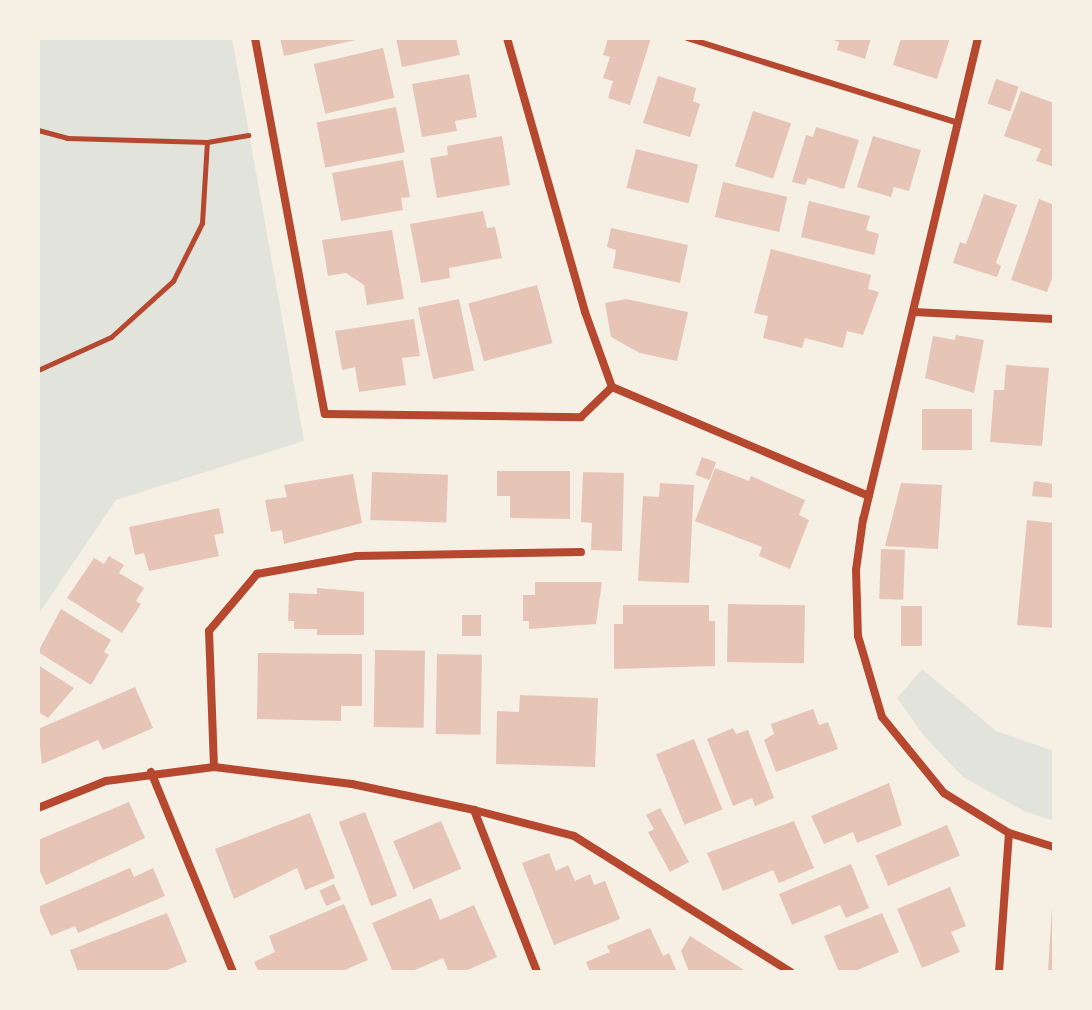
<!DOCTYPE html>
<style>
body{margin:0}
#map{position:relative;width:1092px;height:1010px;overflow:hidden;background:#f6efe4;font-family:Rubik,sans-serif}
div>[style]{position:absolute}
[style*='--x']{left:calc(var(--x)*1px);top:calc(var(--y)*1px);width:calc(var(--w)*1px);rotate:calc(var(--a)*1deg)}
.green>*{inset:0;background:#e2e4dc}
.building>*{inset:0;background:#e6c5b7;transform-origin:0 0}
.path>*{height:5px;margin:-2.5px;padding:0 2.5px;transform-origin:2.5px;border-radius:2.5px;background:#b5482f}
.service>*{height:6px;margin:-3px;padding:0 3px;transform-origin:3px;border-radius:3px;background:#b5482f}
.minor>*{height:8px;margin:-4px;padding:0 4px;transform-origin:4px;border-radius:4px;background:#b5482f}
span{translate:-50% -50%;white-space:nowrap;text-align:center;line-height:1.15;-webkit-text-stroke:7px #f6efe4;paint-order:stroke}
.frame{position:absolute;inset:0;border:40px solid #f6efe4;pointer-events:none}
</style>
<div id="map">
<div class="green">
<div style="clip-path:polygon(38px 38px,232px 38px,304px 441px,116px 500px,38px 615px)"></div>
<div style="clip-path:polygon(922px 669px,996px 731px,1054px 751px,1054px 821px,1024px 811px,963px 777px,924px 736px,897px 698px)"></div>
</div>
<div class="building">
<div style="clip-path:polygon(280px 38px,360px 38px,360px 39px,284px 56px)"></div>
<div style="clip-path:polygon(396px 38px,456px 38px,460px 55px,402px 67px)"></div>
<div style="clip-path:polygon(608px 38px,651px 38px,630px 105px,608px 98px,613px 81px,603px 78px,610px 57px,603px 55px)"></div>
<div style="clip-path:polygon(827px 38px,871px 38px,865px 59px,837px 50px,839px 42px)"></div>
<div style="clip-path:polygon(901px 38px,950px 38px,937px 79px,893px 65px)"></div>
<div style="left:383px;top:48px;width:51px;height:71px;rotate:77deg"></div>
<div style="clip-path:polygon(469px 74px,477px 117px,455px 121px,457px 131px,422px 137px,412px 84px)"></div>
<div style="clip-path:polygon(658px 76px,696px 88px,693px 101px,700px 104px,690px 137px,643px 123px)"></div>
<div style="left:996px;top:79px;width:24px;height:26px;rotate:19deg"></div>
<div style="clip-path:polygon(1021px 91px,1054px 103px,1054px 167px,1036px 161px,1041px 149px,1004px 136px)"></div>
<div style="left:396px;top:107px;width:46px;height:81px;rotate:79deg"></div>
<div style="left:753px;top:111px;width:40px;height:58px;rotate:18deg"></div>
<div style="clip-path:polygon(816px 127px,859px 140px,844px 189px,808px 178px,805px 185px,792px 182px,806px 135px,813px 137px)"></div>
<div style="clip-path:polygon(502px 136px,510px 185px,437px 198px,430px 158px,448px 155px,447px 146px)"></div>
<div style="clip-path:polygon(873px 136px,921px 150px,909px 191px,894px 187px,891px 197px,857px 187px)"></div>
<div style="left:636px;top:149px;width:64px;height:40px;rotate:14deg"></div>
<div style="clip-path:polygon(403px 160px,410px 197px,401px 198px,403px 210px,341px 221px,332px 173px)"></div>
<div style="left:723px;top:182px;width:66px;height:36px;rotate:13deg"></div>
<div style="clip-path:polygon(984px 194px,1017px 205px,996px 263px,1001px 266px,997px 277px,953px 263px,960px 242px,966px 244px)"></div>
<div style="clip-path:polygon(1039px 199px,1054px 205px,1054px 273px,1047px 292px,1011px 280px)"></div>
<div style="clip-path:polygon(809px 201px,870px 216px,866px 230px,879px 234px,874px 255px,801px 237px)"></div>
<div style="clip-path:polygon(483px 211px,487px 228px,495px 227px,502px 258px,449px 268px,450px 278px,421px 283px,410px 224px)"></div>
<div style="clip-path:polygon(611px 228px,688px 245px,680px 283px,613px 268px,616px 250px,607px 247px)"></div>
<div style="clip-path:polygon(392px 230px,404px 299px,367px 305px,364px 285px,346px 273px,328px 276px,322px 240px)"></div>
<div style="clip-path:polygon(771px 249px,871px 275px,868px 289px,879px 292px,863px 335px,847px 331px,843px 348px,805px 338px,802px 348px,763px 338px,768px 316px,754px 313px)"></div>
<div style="left:537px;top:285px;width:60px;height:71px;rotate:75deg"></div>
<div style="left:459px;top:299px;width:73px;height:42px;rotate:78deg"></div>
<div style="clip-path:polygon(626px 299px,688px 312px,677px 361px,640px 353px,611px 337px,605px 303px)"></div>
<div style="clip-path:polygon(414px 319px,420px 356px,402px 358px,406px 385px,359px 392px,355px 367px,342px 370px,335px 331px)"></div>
<div style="clip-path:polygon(956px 335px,984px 340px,974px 393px,925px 378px,933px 336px,955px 340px)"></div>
<div style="clip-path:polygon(1006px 365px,1049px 368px,1042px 446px,990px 442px,994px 390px,1004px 390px)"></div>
<div style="left:922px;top:409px;width:50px;height:41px"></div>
<div style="left:702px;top:457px;width:15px;height:19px;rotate:20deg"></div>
<div style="clip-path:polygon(715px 468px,749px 481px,751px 476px,805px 500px,799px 515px,809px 520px,790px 569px,759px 556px,762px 547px,695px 521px)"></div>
<div style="clip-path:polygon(497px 471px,570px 471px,570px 519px,510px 518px,510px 496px,497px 496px)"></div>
<div style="left:372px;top:472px;width:76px;height:48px;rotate:2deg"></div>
<div style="clip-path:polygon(583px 472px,624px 473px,622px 551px,591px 550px,592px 523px,581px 522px)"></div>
<div style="clip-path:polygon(353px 474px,362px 523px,284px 544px,282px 530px,271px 532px,265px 500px,287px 497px,284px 485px)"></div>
<div style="clip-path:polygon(1034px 481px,1054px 484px,1054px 498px,1032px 496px)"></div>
<div style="clip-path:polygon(660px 483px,694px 485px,689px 583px,638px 581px,643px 496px,659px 497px)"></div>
<div style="clip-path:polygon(901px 483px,942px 485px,938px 549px,885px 546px)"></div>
<div style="clip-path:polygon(219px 508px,224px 533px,214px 535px,219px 556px,149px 571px,144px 553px,135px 555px,129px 527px)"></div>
<div style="clip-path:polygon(1027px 520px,1054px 523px,1054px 628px,1017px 625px)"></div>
<div style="left:881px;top:549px;width:24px;height:50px;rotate:2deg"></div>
<div style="clip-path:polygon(109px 556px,124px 565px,119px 573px,144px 588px,136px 601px,141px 604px,122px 633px,67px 598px,94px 558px,104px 564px)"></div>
<div style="clip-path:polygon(535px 582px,602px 582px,596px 624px,529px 629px,529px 621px,523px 621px,523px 595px,535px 595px)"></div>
<div style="clip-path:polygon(317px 588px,364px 592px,364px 635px,317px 635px,317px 629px,294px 629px,294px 621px,288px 621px,289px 593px,317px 594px)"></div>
<div style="left:728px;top:604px;width:77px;height:58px;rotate:1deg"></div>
<div style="clip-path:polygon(623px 605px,709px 605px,709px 621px,715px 621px,715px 666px,614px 669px,614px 624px,623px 624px)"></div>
<div style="left:901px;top:606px;width:21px;height:40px"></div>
<div style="clip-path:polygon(61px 609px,111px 640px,104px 652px,109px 655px,91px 685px,38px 652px)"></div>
<div style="left:462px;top:615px;width:19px;height:21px"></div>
<div style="left:375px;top:650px;width:50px;height:77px;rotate:1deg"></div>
<div style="clip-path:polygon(258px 653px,362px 654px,362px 706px,341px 706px,341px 721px,257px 719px)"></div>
<div style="left:437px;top:654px;width:45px;height:80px;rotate:1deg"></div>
<div style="clip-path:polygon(38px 665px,74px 688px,48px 718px,38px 712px)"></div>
<div style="clip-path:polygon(135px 687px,153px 728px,103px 750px,98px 740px,42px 764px,38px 729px)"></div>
<div style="clip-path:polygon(520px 695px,598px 698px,595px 767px,496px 764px,497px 711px,519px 712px)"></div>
<div style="clip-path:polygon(813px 709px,819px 725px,828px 722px,838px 749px,776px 772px,764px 740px,774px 734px,771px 724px)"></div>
<div style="clip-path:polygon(733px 728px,736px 734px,748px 730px,774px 798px,755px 806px,752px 798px,733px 806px,707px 739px)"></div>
<div style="left:694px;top:739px;width:76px;height:41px;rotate:68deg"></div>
<div style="clip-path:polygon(889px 783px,902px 825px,857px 843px,853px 832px,824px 844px,811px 816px)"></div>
<div style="clip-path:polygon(129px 802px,145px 838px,46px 885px,38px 867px,38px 840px)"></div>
<div style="clip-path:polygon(660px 808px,689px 862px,670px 872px,648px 832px,654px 829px,646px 815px)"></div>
<div style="left:365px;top:812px;width:90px;height:28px;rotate:69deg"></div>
<div style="clip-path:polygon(310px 813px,335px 878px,305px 890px,297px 868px,234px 899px,215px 849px)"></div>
<div style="left:441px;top:821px;width:52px;height:52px;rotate:67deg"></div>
<div style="clip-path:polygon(794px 821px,814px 868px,779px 883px,773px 870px,723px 891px,707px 853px)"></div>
<div style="left:947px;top:825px;width:33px;height:78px;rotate:67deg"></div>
<div style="clip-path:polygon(549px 853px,556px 871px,568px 865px,575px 881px,590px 874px,594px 885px,605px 881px,620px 919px,554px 945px,522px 863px)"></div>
<div style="clip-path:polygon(851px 864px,869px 908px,846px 918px,840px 905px,792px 925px,779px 894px)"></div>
<div style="clip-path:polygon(130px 868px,134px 877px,153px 868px,165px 896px,78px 933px,75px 926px,51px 936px,38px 907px)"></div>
<div style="left:334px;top:884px;width:17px;height:16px;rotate:66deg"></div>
<div style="clip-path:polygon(950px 887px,966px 926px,951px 932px,960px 952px,922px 968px,897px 909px)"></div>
<div style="clip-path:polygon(431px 898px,440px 920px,474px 905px,497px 957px,463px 972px,449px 972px,443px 958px,410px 972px,393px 972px,372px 923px)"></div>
<div style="clip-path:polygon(344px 904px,368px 960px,340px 972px,259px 972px,254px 962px,275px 952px,269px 936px)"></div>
<div style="clip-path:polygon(1052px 907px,1054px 972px,1048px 972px)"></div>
<div style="clip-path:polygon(167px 913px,187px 962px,162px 972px,78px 972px,70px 950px)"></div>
<div style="clip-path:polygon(882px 913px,899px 952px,853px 972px,839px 972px,824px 936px)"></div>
<div style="clip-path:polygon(650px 928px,663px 956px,669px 953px,677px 972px,590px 972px,586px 962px,610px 952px,607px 946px)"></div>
<div style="clip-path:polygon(690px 936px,744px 970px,743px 972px,689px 972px,681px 951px)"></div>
</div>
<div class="path">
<div style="--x:38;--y:130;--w:30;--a:15"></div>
<div style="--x:67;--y:138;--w:140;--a:1.6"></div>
<div style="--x:207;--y:142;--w:42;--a:-9.7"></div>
<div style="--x:38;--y:370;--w:80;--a:-24.3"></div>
<div style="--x:111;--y:337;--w:84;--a:-42.1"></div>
<div style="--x:173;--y:281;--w:65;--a:-63.4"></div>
<div style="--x:202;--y:223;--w:81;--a:-86.5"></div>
</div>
<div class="service">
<div style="--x:687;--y:38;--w:284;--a:17.4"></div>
</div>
<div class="minor">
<div style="--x:255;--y:38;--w:382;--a:79.5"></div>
<div style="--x:325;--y:414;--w:256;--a:0.7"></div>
<div style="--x:581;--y:417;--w:43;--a:-44.1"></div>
<div style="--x:507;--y:38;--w:285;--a:74.1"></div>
<div style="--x:585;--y:312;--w:80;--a:70.2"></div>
<div style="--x:612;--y:387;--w:279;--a:23"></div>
<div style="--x:978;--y:38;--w:495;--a:103.4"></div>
<div style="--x:863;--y:519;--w:51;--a:97.8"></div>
<div style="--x:856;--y:570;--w:66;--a:88.3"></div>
<div style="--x:858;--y:636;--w:84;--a:73.5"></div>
<div style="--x:882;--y:717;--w:98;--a:50.8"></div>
<div style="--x:944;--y:793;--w:76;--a:31.6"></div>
<div style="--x:1009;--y:833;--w:47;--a:17.3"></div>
<div style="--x:914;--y:312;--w:140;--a:2.9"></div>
<div style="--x:214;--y:767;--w:136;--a:-92.1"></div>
<div style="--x:209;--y:631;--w:75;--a:-49.9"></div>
<div style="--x:257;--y:574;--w:102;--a:-10.2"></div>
<div style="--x:357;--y:556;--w:224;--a:-1"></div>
<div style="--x:151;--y:772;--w:216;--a:67.7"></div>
<div style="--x:38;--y:808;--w:73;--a:-21.7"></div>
<div style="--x:106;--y:781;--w:109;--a:-7.4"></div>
<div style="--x:214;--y:767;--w:139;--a:7"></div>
<div style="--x:352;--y:784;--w:125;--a:12"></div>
<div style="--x:474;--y:810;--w:103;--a:14.6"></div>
<div style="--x:574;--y:836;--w:256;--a:32.1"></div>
<div style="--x:474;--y:810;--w:174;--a:68.7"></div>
<div style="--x:999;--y:972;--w:139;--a:-85.9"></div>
</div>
<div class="frame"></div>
</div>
